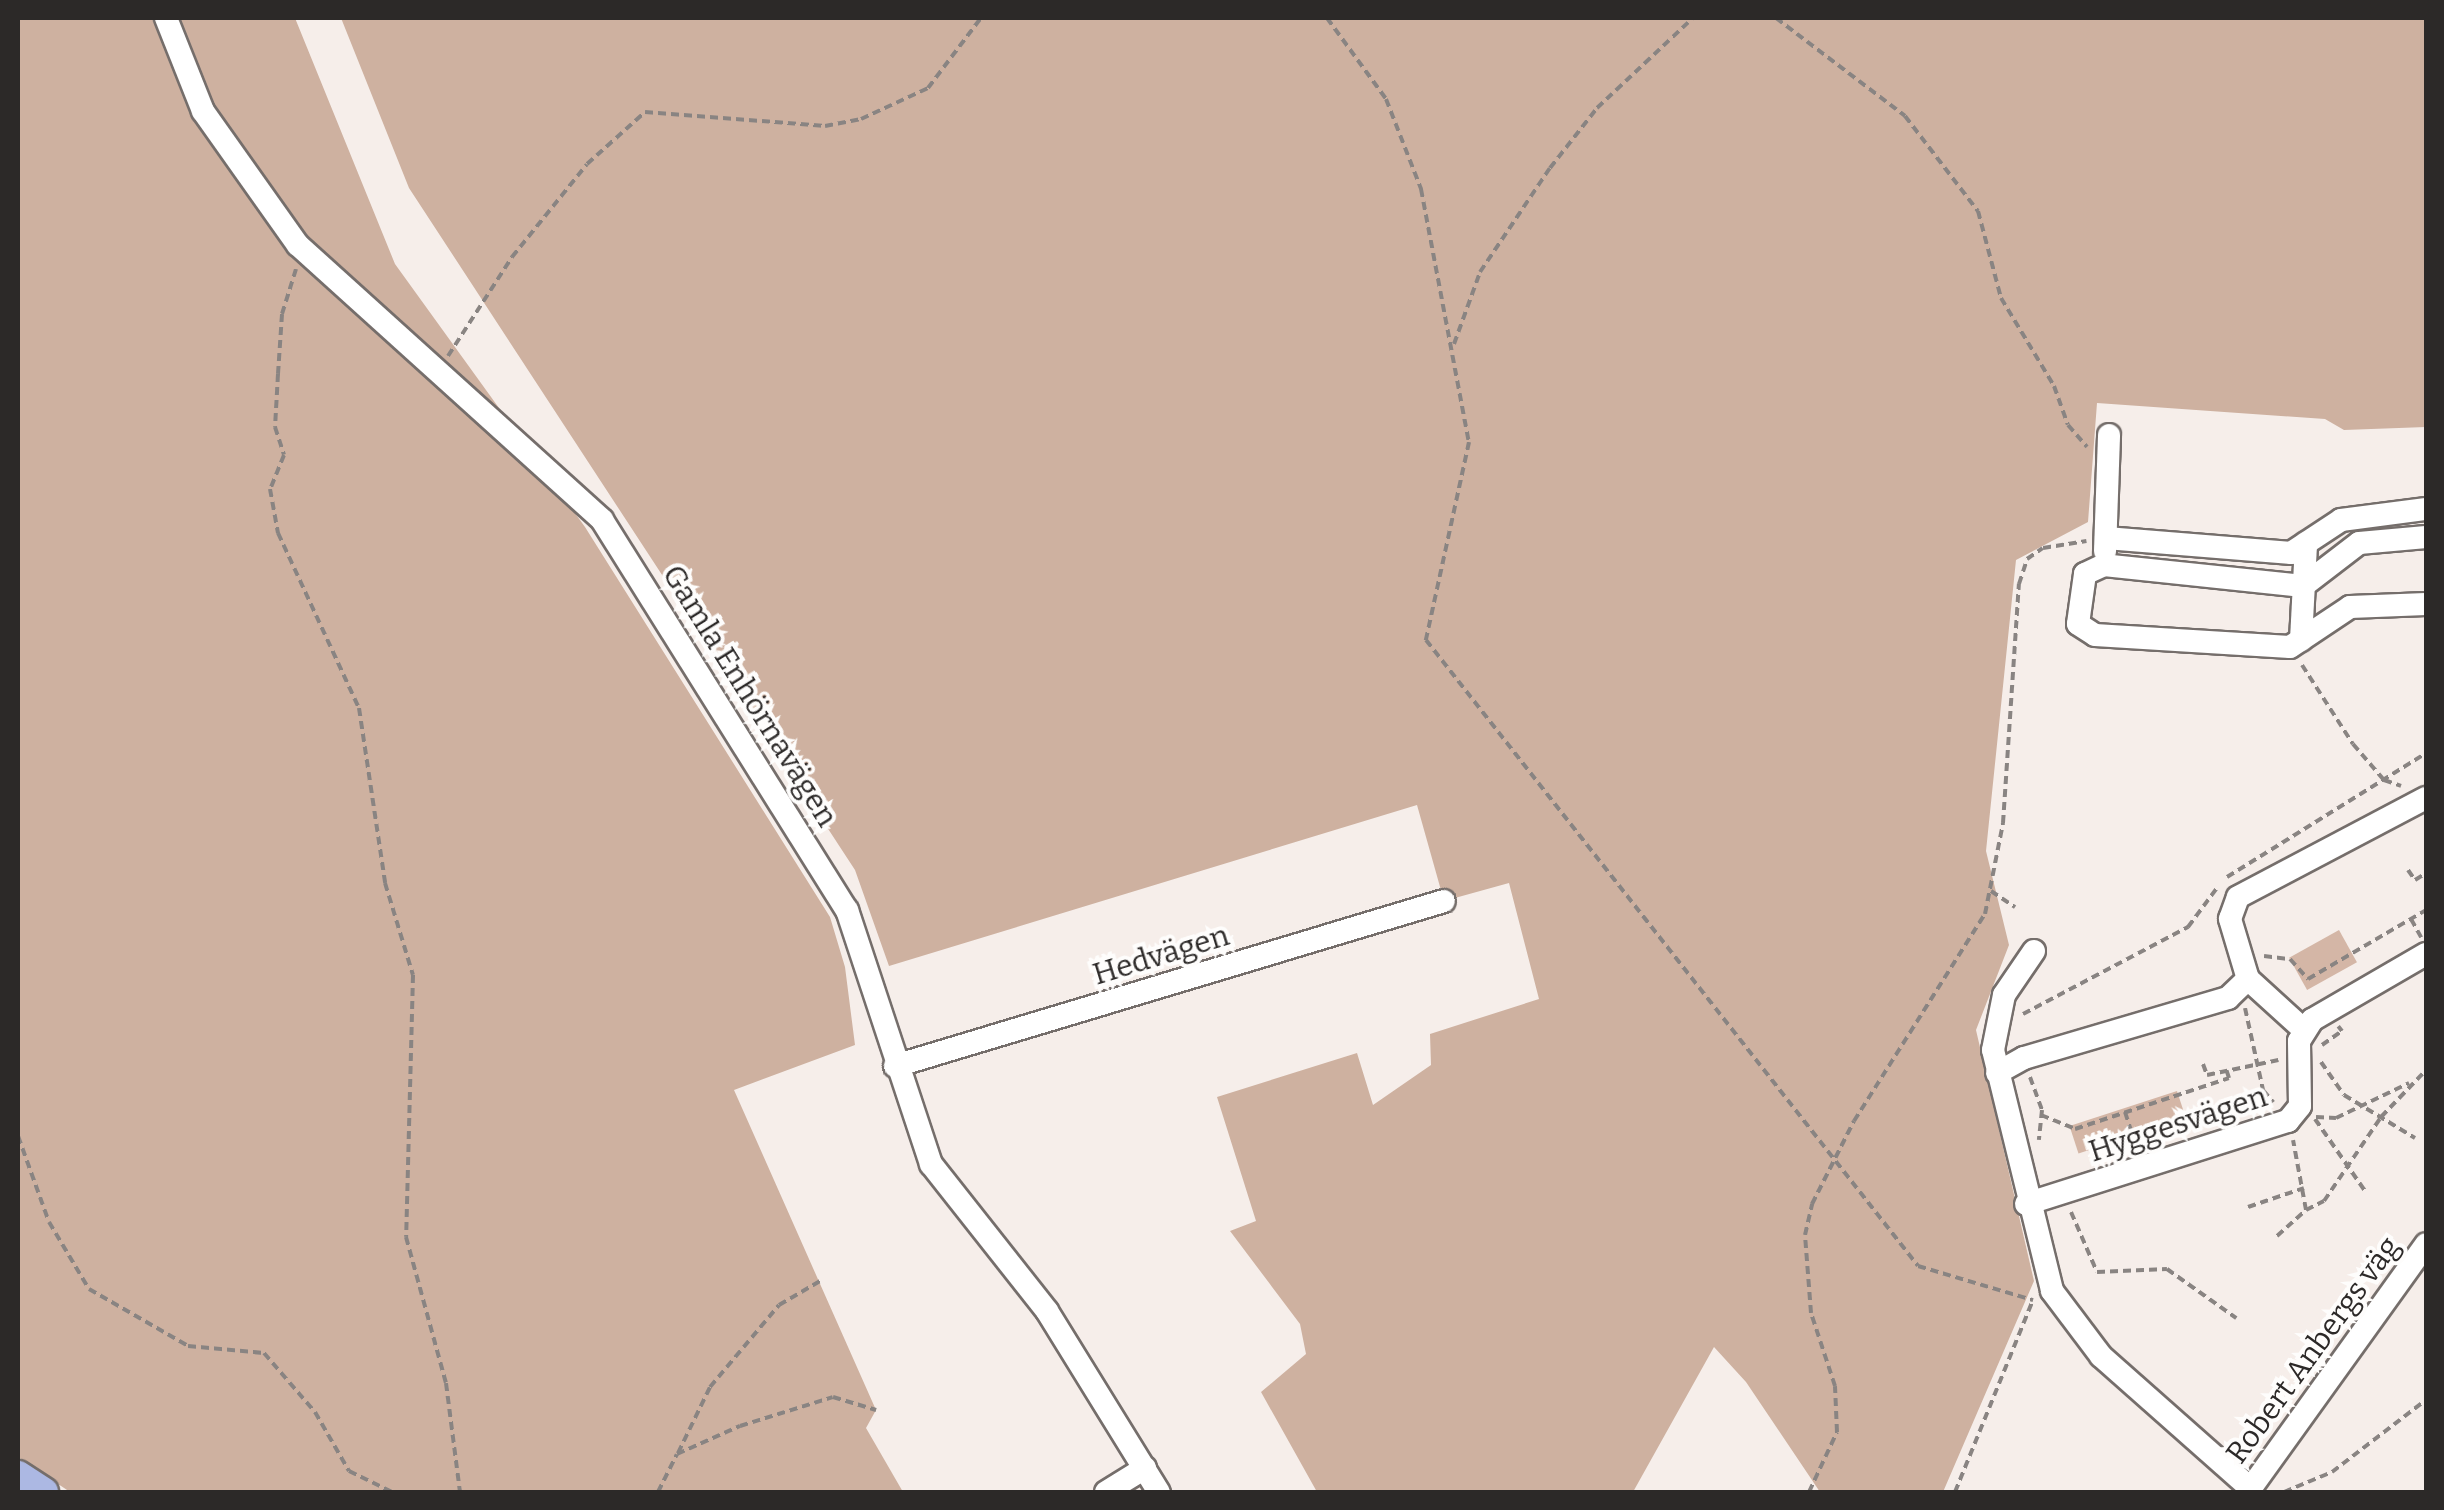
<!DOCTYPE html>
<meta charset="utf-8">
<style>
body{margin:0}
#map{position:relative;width:2444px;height:1510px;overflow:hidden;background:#f6eeea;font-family:Bitter,serif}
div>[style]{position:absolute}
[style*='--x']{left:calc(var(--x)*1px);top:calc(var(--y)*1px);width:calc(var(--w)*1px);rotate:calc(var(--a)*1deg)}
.green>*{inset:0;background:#d4b6a6;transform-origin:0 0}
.forest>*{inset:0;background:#ceb1a0}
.path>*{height:4px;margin-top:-2px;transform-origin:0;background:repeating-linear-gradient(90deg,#898482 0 8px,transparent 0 13px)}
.roads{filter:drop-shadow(2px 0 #756e6b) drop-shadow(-2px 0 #756e6b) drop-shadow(0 2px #756e6b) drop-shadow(0 -2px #756e6b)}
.minor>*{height:22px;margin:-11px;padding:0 11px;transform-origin:11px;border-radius:11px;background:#fff}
.major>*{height:30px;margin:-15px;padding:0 15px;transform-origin:15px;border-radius:15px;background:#acb8e3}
span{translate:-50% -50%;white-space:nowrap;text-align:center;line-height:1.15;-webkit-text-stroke:8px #fefdfc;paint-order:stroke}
.street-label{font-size:30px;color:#2c2928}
.frame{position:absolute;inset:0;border:20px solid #2c2928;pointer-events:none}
</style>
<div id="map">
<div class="green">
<div style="left:2339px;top:930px;width:37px;height:57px;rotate:61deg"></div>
<div style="left:2177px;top:1091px;width:29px;height:113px;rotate:72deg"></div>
</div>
<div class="forest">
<div style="clip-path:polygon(18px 18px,295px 18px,395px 264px,585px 527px,830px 917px,845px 967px,855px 1045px,734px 1090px,876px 1410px,866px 1428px,903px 1492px,70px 1492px,18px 1457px)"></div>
<div style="clip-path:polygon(341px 18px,2426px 18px,2426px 427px,2344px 430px,2325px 419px,2097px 403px,2088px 522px,2016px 560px,1986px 851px,2009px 945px,1976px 1030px,2034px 1281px,1943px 1492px,1820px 1492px,1746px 1382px,1714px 1347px,1633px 1492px,1317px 1492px,1261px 1392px,1306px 1354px,1300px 1324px,1230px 1231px,1256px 1221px,1217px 1097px,1357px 1053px,1373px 1105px,1431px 1065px,1430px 1034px,1539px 999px,1509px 883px,1444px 901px,1417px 805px,889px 966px,855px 870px,409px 188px)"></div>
</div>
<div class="path">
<div style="--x:1327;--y:18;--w:100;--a:53.9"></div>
<div style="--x:1386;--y:99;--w:97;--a:68.7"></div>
<div style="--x:1421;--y:189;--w:258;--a:79.3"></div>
<div style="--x:1469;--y:442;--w:203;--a:102.3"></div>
<div style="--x:1426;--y:640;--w:796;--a:51.83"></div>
<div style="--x:1918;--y:1266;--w:120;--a:16.5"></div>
<div style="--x:1776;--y:18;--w:162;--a:37.2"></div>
<div style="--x:1905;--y:116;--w:120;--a:52.5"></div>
<div style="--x:1978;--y:211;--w:90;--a:75.2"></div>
<div style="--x:2001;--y:298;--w:103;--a:58.9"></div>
<div style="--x:2054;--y:386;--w:41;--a:70.3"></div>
<div style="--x:2068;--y:425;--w:29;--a:49"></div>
<div style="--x:296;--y:269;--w:47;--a:107.3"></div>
<div style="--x:282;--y:314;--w:60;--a:93.8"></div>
<div style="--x:278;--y:374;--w:53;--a:93.2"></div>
<div style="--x:275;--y:427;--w:29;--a:72"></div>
<div style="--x:284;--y:455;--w:37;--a:112"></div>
<div style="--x:270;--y:489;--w:45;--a:79.7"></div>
<div style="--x:278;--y:533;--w:193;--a:65.2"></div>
<div style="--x:359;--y:708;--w:177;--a:81.5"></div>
<div style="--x:385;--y:883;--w:96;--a:73.1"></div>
<div style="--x:413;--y:975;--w:262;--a:91.5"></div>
<div style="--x:406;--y:1237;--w:151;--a:74.7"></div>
<div style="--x:446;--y:1383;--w:110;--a:82.7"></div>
<div style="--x:1454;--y:344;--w:77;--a:-70.1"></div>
<div style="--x:1480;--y:272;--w:125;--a:-56.1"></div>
<div style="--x:1550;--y:168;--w:76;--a:-51.9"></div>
<div style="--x:1597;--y:108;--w:132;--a:-43.2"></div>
<div style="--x:448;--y:356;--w:118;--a:-57.1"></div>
<div style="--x:512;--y:257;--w:119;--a:-51.1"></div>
<div style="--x:587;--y:164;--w:78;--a:-41.9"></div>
<div style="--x:645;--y:112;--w:181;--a:4.4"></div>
<div style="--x:825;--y:126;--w:37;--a:-11"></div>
<div style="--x:861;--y:119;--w:74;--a:-24.8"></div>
<div style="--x:928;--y:88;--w:88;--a:-52.9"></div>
<div style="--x:2302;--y:665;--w:94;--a:57.2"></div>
<div style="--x:2353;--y:744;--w:48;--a:49.3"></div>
<div style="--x:2384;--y:780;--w:18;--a:19"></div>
<div style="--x:2408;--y:870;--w:12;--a:55"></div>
<div style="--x:2415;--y:880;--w:13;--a:-32"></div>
<div style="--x:2227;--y:877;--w:234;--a:-31.9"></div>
<div style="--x:1991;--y:891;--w:29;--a:34"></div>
<div style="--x:2411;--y:919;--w:21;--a:61"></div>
<div style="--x:2264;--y:956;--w:26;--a:7"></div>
<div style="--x:2290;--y:959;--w:27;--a:48"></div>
<div style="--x:2308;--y:979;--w:137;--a:-30.3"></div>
<div style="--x:2245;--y:1008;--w:84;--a:77.6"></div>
<div style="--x:2263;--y:1090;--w:16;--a:50"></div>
<div style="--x:2023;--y:1014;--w:187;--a:-27.8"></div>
<div style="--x:2188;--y:927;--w:49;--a:-53.4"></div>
<div style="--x:2322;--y:1045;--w:24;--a:-35"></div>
<div style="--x:2342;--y:1031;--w:6;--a:-129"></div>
<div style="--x:2321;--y:1062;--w:40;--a:55.1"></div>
<div style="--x:2344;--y:1095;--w:83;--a:31.2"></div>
<div style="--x:2203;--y:1064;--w:12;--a:70"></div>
<div style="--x:2207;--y:1075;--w:73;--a:-11.9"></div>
<div style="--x:2030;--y:1077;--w:35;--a:70"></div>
<div style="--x:2042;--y:1110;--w:30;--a:96"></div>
<div style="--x:2125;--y:1112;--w:36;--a:72"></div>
<div style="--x:2041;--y:1115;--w:37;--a:22"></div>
<div style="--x:2075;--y:1129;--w:162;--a:-18.3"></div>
<div style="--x:2229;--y:1078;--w:9;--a:-108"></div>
<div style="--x:2316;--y:1117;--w:20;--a:3"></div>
<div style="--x:2336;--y:1118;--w:81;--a:-25.6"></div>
<div style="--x:2315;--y:1119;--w:88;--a:55.2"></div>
<div style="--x:18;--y:1136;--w:91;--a:70.2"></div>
<div style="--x:49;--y:1222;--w:78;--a:59.2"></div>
<div style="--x:89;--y:1289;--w:114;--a:29.9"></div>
<div style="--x:188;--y:1346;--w:76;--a:5.3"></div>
<div style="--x:264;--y:1353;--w:78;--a:49.2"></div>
<div style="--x:315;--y:1412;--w:68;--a:60"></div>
<div style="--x:349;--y:1471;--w:48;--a:26"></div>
<div style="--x:2248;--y:1207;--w:59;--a:-18.7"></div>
<div style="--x:2306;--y:1210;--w:20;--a:-27"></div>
<div style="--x:2324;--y:1201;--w:102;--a:-55.8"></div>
<div style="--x:2381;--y:1117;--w:65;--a:-46.2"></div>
<div style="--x:2071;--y:1212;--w:65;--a:66.6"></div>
<div style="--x:2097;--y:1272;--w:70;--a:-2.5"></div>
<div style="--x:2167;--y:1269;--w:85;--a:35.4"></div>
<div style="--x:2277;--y:1236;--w:39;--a:-42"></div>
<div style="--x:2306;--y:1210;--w:71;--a:-100.5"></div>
<div style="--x:678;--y:1453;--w:73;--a:-64.1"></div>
<div style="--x:710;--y:1387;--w:107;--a:-49.9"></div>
<div style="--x:779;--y:1305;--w:50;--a:-30.2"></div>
<div style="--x:658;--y:1492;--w:42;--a:-63.4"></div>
<div style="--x:677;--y:1454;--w:69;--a:-24"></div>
<div style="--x:740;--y:1426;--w:97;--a:-17.3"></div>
<div style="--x:833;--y:1397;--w:45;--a:16.8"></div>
<div style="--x:1809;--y:1492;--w:66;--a:-65"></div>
<div style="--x:1837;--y:1432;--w:46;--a:-92.5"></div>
<div style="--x:1835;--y:1386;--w:77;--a:-108.2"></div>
<div style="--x:1811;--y:1313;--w:78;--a:-94.4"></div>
<div style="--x:1805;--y:1235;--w:32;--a:-77"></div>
<div style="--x:1812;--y:1204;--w:93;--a:-63.2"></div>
<div style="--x:1854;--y:1121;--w:245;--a:-57.7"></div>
<div style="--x:1985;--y:914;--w:93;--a:-78.8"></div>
<div style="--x:2003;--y:823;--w:240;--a:-86.2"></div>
<div style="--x:2019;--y:584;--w:26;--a:-72"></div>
<div style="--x:2027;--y:559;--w:19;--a:-35"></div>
<div style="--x:2043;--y:548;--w:44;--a:-9.2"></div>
<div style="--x:1955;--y:1492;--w:205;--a:-67.9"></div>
<div style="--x:2284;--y:1492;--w:52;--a:-22.6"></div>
<div style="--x:2332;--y:1472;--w:118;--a:-37.5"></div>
</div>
<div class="roads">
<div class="minor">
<div style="--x:166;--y:18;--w:100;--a:68.3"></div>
<div style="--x:203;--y:111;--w:164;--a:54.7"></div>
<div style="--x:298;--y:245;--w:410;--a:42.1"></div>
<div style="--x:602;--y:520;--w:461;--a:57.9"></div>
<div style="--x:847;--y:910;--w:268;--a:71.7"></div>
<div style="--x:931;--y:1164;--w:187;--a:51.7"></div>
<div style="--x:1047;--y:1311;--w:213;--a:58.3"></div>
<div style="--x:2426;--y:537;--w:67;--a:174.9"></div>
<div style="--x:2359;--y:543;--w:71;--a:142.5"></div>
<div style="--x:2303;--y:586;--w:200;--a:-174"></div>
<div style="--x:2104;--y:565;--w:21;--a:155"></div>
<div style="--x:2085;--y:574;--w:50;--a:98"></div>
<div style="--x:2078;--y:624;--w:20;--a:33"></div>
<div style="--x:2095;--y:635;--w:195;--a:3.5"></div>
<div style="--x:2290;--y:647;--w:72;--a:-33.7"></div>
<div style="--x:2350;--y:607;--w:76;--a:-2.3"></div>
<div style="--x:2106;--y:538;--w:186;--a:4.6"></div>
<div style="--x:2291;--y:553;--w:60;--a:-33.4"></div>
<div style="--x:2341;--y:520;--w:86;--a:-7.4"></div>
<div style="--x:2105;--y:551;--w:116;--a:-88"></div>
<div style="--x:2301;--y:640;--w:97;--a:-87"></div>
<div style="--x:2034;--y:951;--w:53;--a:124.3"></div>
<div style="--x:2004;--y:995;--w:56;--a:101.3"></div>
<div style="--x:1993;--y:1050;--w:248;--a:76.2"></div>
<div style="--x:2052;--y:1291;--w:81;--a:53"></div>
<div style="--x:2101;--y:1356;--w:199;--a:41.5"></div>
<div style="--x:2248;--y:979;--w:76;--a:42.3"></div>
<div style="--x:895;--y:1066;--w:573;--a:-16.73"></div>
<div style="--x:1997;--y:1073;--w:31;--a:-29"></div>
<div style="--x:2024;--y:1058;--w:213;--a:-16.4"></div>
<div style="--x:2228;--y:998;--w:28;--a:-44"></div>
<div style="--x:2248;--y:979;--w:63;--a:-106.7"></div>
<div style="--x:2230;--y:919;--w:23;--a:-70"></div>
<div style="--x:2238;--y:897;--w:212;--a:-27.8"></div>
<div style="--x:2026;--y:1204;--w:275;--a:-17.6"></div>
<div style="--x:2288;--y:1121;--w:19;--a:-51"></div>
<div style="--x:2300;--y:1106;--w:65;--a:-90.9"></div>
<div style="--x:2299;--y:1041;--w:25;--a:-58"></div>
<div style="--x:2312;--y:1020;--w:132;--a:-30.1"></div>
<div style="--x:1106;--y:1492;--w:46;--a:-31.6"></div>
<div style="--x:2248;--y:1492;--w:305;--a:-54.3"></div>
</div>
<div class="major">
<div style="--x:18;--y:1476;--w:30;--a:33"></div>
</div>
</div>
<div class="street-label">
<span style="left:750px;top:696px;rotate:58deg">Gamla Enhörnavägen</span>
<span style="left:1161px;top:955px;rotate:-17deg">Hedvägen</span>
<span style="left:2178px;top:1124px;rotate:-18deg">Hyggesvägen</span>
<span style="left:2313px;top:1350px;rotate:-54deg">Robert Anbergs väg</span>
</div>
<div class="frame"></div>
</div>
